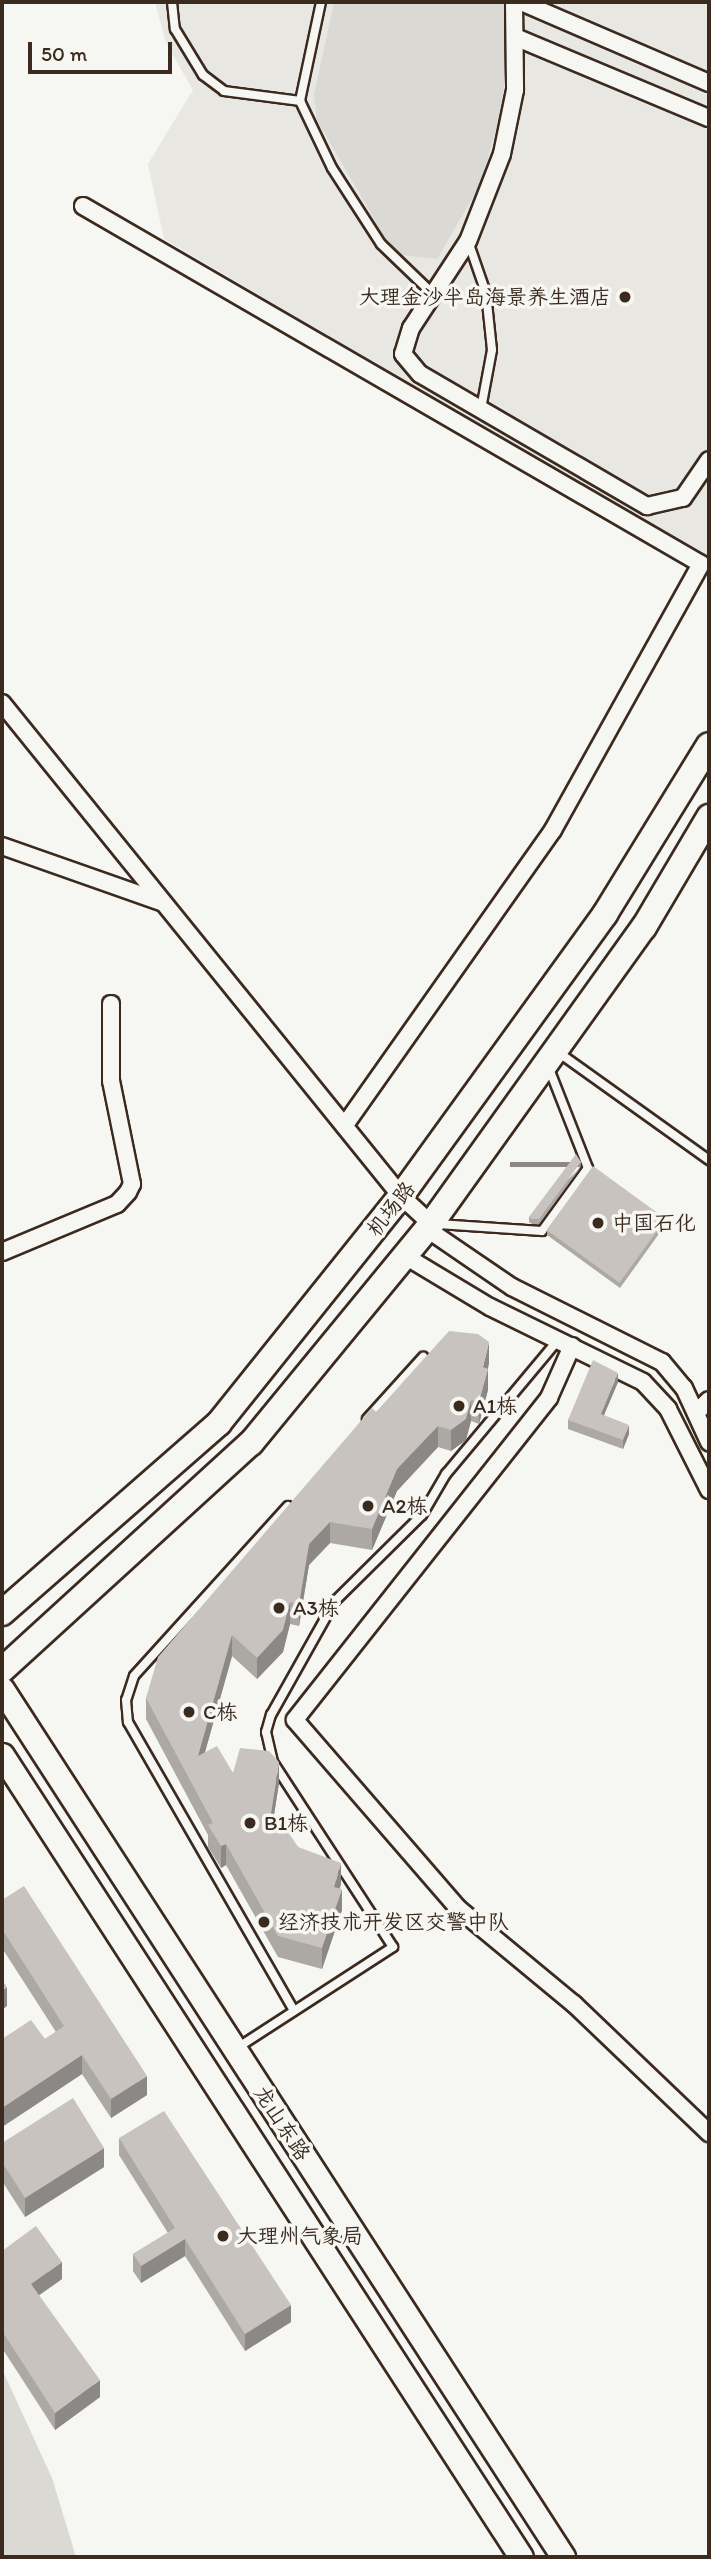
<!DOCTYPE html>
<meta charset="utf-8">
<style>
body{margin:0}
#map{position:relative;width:711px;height:2559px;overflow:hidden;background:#f6f6f2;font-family:Itim,"LXGW WenKai TC",sans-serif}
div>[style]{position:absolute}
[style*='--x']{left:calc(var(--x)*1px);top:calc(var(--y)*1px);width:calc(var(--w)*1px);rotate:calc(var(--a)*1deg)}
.built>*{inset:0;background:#e8e7e2}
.green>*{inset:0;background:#dad9d3}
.roads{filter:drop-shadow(2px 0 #3b2a1e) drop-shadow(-2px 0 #3b2a1e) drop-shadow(0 2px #3b2a1e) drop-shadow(0 -2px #3b2a1e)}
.lane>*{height:8px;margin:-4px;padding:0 4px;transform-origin:4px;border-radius:4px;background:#f6f6f2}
.street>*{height:16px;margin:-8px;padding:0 8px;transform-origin:8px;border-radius:8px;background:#f6f6f2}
.secondary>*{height:23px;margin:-11.5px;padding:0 11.5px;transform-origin:11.5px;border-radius:11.5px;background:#f6f6f2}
.primary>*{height:24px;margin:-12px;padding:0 12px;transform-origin:12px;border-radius:12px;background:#f6f6f2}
.wall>*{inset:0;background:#aca8a3}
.shaded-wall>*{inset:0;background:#8c8885;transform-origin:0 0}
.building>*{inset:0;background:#c8c3be;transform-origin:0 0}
.dots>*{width:19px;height:19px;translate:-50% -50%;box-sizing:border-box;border:4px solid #f6f6f2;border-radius:50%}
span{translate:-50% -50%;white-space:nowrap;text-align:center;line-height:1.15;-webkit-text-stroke:7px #f6f6f2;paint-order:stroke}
.poi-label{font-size:21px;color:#3b2a1e}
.right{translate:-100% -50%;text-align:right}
.left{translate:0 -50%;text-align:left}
.street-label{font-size:21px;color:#3b2a1e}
.frame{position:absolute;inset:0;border:4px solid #3b2a1e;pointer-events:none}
.scale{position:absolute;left:28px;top:42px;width:144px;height:32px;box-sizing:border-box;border:4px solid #3b2a1e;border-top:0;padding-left:9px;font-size:21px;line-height:24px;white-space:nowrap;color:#3b2a1e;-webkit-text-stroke:5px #f6f6f2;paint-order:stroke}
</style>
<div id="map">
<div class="built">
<div style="clip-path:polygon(155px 2px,709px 2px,709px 560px,164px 239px,148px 164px,193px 90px,166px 43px)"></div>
</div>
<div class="green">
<div style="clip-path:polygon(334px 2px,505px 2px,509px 53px,499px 119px,480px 185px,437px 259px,401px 255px,385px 238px,317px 120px,314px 95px)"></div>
<div style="clip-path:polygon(2px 2369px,52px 2478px,76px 2557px,2px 2557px)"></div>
</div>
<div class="roads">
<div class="lane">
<div style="--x:172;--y:2;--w:27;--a:84"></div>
<div style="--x:175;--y:29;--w:54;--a:58.7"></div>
<div style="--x:203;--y:75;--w:26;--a:37"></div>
<div style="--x:224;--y:91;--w:77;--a:7.5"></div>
<div style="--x:321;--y:2;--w:101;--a:102"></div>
<div style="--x:300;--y:101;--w:74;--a:64.5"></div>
<div style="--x:332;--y:168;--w:90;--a:57.2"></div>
<div style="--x:381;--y:244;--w:75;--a:43.9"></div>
<div style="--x:468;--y:241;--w:55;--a:70.9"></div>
<div style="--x:486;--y:293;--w:57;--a:84"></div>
<div style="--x:492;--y:350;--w:60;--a:100.6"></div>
<div style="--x:558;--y:1052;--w:186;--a:35.6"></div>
<div style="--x:438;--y:1224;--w:104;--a:3.9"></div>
<div style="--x:542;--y:1231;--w:78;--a:-53.9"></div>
<div style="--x:588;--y:1168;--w:110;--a:-111.4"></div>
<div style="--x:367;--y:1419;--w:84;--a:-47.9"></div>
<div style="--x:288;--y:1506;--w:229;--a:132.2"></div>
<div style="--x:134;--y:1676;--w:25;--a:108"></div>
<div style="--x:126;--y:1700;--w:22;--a:85"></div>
<div style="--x:128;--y:1722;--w:333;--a:60.1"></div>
<div style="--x:237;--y:2048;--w:186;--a:-32.9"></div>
<div style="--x:393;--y:1947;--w:221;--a:-123"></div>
<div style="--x:273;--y:1762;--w:31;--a:-103"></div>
<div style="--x:266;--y:1732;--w:18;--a:-74"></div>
<div style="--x:271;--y:1715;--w:131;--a:-60.7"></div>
<div style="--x:335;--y:1601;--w:122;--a:-44.7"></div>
<div style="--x:422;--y:1515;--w:48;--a:-59.7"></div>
<div style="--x:446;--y:1474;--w:175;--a:-50.1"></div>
</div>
<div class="street">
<div style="--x:514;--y:2;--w:88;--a:89.3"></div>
<div style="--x:515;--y:90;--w:65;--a:101.5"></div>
<div style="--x:502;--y:154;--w:93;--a:111.3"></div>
<div style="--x:468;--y:241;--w:104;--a:123.2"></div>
<div style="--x:411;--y:328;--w:27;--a:107"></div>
<div style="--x:403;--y:354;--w:26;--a:50"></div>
<div style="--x:420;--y:374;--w:263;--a:30.2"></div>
<div style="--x:647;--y:506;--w:37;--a:-13"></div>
<div style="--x:683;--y:498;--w:46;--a:-55.6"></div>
<div style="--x:521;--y:2;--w:205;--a:23.3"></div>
<div style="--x:515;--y:37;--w:210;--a:22.7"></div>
<div style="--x:83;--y:206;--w:714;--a:30.08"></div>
<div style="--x:701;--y:564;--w:304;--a:119.1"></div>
<div style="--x:553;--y:830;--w:362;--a:125.2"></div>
<div style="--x:2;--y:703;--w:634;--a:51.02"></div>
<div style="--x:401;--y:1196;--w:41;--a:43"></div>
<div style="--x:2;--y:846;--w:169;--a:19.4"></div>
<div style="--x:427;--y:1229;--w:103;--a:34.3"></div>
<div style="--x:512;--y:1287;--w:168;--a:26.6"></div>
<div style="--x:662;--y:1362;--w:34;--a:50"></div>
<div style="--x:684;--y:1388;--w:60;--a:65.2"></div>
<div style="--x:2;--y:1252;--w:125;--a:-22.7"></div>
<div style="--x:117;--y:1204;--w:16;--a:-47"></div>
<div style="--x:128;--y:1192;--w:9;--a:-63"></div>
<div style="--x:132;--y:1184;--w:105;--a:-101.5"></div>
<div style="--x:111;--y:1081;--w:77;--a:-90"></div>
<div style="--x:405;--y:1256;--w:99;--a:31"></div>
<div style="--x:490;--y:1307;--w:170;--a:26.1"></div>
<div style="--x:643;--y:1382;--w:37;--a:47"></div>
<div style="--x:668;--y:1409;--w:91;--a:63.2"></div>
<div style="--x:572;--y:1346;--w:57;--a:113.9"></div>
<div style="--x:549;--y:1398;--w:410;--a:128.3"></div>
<div style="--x:295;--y:1720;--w:250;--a:49.1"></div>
<div style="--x:459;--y:1909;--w:149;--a:39.6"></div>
<div style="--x:574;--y:2004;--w:187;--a:43.7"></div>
<div style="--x:696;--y:1413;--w:18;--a:-45"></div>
</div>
<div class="secondary">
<div style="--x:2;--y:1689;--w:1034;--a:57.12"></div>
<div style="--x:2;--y:1755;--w:955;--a:57.09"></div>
</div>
<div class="primary">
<div style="--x:2;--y:1613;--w:288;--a:-41.2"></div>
<div style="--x:219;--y:1423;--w:291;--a:-51.3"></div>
<div style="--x:401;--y:1196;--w:348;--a:-54.1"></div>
<div style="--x:605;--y:914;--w:198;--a:-58.4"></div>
<div style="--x:2;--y:1670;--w:337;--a:-42.4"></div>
<div style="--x:251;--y:1443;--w:283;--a:-50.6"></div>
<div style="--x:431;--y:1224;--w:365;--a:-54.4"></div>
<div style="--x:644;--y:927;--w:128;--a:-59.4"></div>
</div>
</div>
<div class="wall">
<div style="clip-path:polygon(581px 1167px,539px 1224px,532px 1224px,529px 1222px,529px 1217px)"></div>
<div style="clip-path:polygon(666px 1224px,620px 1288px,547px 1235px,547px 1230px)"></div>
<div style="clip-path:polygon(489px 1363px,488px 1369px,488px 1390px,479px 1424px,471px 1421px,466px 1440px,451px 1451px,438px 1447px,397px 1491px,372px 1550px,330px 1543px,309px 1565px,299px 1626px,290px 1624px,283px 1652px,257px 1679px,232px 1656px,205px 1752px,233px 1773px,279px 1783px,273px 1821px,298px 1847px,341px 1884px,340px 1888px,342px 1910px,322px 1969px,278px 1957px,226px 1865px,221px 1868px,208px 1847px,208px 1835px,146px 1719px,146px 1698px,376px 1412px)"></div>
<div style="clip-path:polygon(618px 1382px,604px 1415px,629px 1434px,623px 1449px,568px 1429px,568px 1420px)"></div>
<div style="clip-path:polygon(2px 1900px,147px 2095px,111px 2118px,82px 2074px,2px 2127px,2px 2039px,45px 2039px,56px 2032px,2px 1948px)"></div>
<div style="clip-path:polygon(119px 2138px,291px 2322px,245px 2351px,185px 2256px,141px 2283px,133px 2271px,133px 2254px,168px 2233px,119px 2155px)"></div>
<div style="clip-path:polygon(2px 2143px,104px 2167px,25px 2217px,2px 2181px)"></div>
<div style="clip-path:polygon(2px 2251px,62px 2279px,39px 2295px,100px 2397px,55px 2430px,2px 2348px)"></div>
</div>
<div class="shaded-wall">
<div style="left:581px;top:1162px;width:5px;height:71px;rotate:90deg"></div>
<div style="left:666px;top:1219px;width:5px;height:79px;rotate:90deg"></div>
<div style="clip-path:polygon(489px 1342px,489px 1363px,483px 1388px,483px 1367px)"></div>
<div style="clip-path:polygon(488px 1369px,488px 1390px,479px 1424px,479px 1402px)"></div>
<div style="clip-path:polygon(618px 1373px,618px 1382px,601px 1422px,601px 1414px)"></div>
<div style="clip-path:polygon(471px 1400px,471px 1421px,466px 1440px,451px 1451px,451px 1430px)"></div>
<div style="clip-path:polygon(629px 1425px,629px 1434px,623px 1449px,623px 1440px)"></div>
<div style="clip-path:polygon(438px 1426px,438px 1447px,397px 1491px,372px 1550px,372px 1529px,397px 1469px)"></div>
<div style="clip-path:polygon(330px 1522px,330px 1543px,309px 1565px,299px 1626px,299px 1604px,309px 1544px)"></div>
<div style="clip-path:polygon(290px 1602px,290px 1624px,283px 1652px,257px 1679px,257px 1658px)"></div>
<div style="clip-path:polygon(232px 1635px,232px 1656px,198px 1777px,198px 1756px)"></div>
<div style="clip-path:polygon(279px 1762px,279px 1783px,270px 1841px,270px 1820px)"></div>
<div style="clip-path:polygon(226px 1844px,226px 1865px,221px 1868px,221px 1846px)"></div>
<div style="clip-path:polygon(341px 1863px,341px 1884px,334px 1908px,334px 1887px)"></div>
<div style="clip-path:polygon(342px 1889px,342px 1910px,322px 1969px,322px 1948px)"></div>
<div style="clip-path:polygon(7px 1987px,7px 2006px,2px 2010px,2px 1991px)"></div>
<div style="clip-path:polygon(82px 2055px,82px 2074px,2px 2127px,2px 2108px)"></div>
<div style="clip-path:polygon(147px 2076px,147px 2095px,111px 2118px,111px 2099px)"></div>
<div style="clip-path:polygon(104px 2148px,104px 2167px,25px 2217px,25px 2198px)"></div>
<div style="clip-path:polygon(185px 2239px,185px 2256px,141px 2283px,141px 2266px)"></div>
<div style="clip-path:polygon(62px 2262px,62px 2279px,31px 2301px,31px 2284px)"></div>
<div style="clip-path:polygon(291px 2305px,291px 2322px,245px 2351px,245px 2334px)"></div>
<div style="clip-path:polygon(100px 2380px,100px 2397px,55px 2430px,55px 2413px)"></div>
</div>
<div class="building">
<div style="clip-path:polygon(576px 1154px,581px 1162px,539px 1219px,532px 1219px,529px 1217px)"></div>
<div style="left:593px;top:1166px;width:90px;height:79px;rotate:36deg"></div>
<div style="clip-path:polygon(449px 1331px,478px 1334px,489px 1342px,483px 1367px,488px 1369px,479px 1402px,471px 1400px,466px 1419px,451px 1430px,438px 1426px,397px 1469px,372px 1529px,330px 1522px,309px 1544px,299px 1604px,290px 1602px,283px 1630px,257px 1658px,232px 1635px,198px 1756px,217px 1746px,233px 1773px,240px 1748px,269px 1751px,279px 1762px,270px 1820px,283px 1824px,298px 1847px,341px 1863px,334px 1887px,342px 1889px,322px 1948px,278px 1936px,226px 1844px,221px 1846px,208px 1825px,213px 1823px,146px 1698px,158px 1657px,372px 1408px,376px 1412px)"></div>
<div style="clip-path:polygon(593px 1360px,618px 1373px,601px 1414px,629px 1425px,623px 1440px,568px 1420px)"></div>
<div style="clip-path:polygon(24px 1886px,147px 2076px,111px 2099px,82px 2055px,2px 2108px,2px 2039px,31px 2020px,45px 2039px,64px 2026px,2px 1929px,2px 1900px)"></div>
<div style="clip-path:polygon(2px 1980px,7px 1987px,2px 1991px)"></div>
<div style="clip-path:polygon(73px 2098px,104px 2148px,25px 2198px,2px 2162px,2px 2143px)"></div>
<div style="clip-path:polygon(164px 2111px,291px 2305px,245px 2334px,185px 2239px,141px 2266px,133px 2254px,175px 2228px,119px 2138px)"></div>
<div style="clip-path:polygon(36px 2226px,62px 2262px,31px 2284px,100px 2380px,55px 2413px,2px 2331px,2px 2251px)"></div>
</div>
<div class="dots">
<div style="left:625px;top:297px;background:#3b2a1e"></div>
<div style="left:598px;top:1223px;background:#3b2a1e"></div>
<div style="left:459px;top:1406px;background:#3b2a1e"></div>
<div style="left:368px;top:1506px;background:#3b2a1e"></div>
<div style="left:279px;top:1608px;background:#3b2a1e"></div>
<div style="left:189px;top:1712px;background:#3b2a1e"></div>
<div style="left:250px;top:1823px;background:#3b2a1e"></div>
<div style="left:264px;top:1922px;background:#3b2a1e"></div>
<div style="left:223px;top:2236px;background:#3b2a1e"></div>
</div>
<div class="poi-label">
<span class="right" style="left:611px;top:297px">大理金沙半岛海景养生酒店</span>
<span class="left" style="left:612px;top:1223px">中国石化</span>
<span class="left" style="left:473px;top:1406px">A1栋</span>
<span class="left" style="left:382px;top:1506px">A2栋</span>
<span class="left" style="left:293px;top:1608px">A3栋</span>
<span class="left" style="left:203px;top:1712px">C栋</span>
<span class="left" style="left:264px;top:1823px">B1栋</span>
<span class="left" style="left:278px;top:1922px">经济技术开发区交警中队</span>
<span class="left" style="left:237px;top:2236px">大理州气象局</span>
</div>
<div class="street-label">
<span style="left:391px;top:1209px;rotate:-52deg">机场路</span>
<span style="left:282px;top:2123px;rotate:57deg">龙山东路</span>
</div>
<div class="frame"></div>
<div class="scale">50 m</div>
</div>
